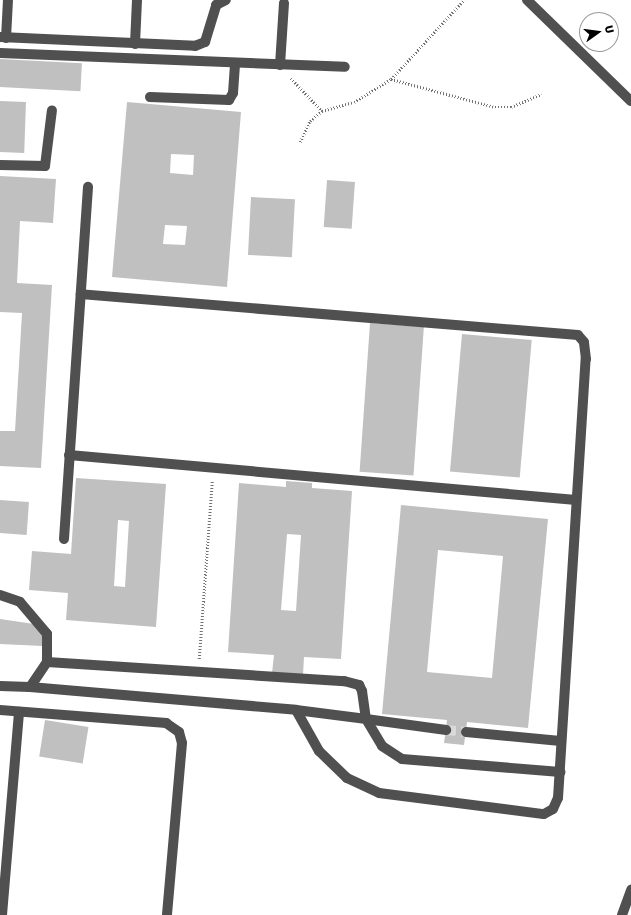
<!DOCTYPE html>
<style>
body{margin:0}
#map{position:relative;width:631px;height:915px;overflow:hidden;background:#fff;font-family:Jost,sans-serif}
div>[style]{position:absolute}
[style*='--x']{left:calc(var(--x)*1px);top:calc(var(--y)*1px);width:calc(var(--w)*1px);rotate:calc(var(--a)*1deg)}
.building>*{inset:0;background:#c0c0c0;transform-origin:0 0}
.minor-tunnel>*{height:10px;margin-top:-5px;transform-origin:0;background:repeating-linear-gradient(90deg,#d9d9d9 0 10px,transparent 0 15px)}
.path>*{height:2.5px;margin-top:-1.25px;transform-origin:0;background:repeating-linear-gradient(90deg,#727272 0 1px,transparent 0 3px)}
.minor>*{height:10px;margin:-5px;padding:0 5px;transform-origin:5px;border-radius:5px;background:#505050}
span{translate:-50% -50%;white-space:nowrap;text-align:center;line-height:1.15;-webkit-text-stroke:3px #fff;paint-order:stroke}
.north{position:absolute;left:579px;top:12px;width:40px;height:40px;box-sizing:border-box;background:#fff;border:1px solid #999;border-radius:50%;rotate:76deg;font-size:11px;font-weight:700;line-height:16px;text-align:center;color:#000}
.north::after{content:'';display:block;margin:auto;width:14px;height:18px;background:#000;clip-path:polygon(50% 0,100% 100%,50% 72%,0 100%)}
</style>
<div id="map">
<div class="building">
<div style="left:0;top:59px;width:82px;height:28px;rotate:3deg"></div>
<div style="left:0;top:101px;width:26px;height:51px;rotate:2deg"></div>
<div style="clip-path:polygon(evenodd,127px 102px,241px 112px,227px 287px,112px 277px,127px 102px,171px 154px,194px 155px,193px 175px,170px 173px,171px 154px,127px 102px,165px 225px,187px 226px,185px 245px,163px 244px,165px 225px)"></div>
<div style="clip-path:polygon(0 176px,56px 179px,53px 223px,20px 221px,17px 283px,52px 285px,41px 468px,0 466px,0 431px,15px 431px,22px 313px,0 312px)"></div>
<div style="left:327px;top:180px;width:28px;height:47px;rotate:4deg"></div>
<div style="left:251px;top:197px;width:44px;height:58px;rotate:3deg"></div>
<div style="left:370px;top:323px;width:54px;height:149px;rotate:4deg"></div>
<div style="left:462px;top:334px;width:70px;height:138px;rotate:5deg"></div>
<div style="clip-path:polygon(evenodd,76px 478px,166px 484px,156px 627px,66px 620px,68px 593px,29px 590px,32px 551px,71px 554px,76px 478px,118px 520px,129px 521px,125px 587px,114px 586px,118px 520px)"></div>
<div style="clip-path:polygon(evenodd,286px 481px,312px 483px,312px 488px,352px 491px,341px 659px,304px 657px,303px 675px,272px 673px,274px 655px,228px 652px,239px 483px,286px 487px,286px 481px,287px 534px,301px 535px,296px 611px,281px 610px,287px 534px)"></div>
<div style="left:0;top:500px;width:29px;height:33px;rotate:4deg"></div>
<div style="clip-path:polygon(evenodd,401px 505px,548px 519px,528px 728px,467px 722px,464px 745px,444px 743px,447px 720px,382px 714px,401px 505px,438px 550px,503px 556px,492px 678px,427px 672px,438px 550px)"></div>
<div style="clip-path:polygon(0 619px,41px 625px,43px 646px,0 644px)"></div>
<div style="left:45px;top:720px;width:44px;height:37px;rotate:9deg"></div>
</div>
<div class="minor-tunnel">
<div style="--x:446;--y:730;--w:20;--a:6"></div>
</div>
<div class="path">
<div style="--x:291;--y:78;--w:45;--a:46.8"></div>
<div style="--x:322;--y:111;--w:33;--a:-16"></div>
<div style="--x:354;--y:102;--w:44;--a:-31.9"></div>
<div style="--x:391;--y:79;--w:108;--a:-47.3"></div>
<div style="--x:391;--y:79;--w:108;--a:15.1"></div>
<div style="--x:495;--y:107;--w:16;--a:0"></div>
<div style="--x:511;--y:107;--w:33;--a:-23"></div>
<div style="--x:300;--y:142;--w:23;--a:-65"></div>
<div style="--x:310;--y:121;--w:16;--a:-40"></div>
<div style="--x:199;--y:659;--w:179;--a:-85.8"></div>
</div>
<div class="minor">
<div style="--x:527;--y:0;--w:145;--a:44.2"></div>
<div style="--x:0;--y:37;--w:195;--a:2.6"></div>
<div style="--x:195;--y:46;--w:11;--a:-22"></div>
<div style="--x:205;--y:42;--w:39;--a:-73"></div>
<div style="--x:216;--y:5;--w:11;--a:-27"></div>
<div style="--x:6;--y:38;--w:38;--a:-87"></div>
<div style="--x:135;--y:44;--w:44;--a:-87.4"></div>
<div style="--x:0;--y:53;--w:345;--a:2.3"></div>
<div style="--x:280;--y:65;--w:62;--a:-86.3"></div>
<div style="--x:150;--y:97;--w:79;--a:2.2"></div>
<div style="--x:229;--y:100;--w:8;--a:-60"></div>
<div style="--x:233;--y:93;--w:30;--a:-86"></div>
<div style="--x:0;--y:165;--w:45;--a:1.3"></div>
<div style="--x:45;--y:166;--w:56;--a:-82.9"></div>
<div style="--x:69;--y:455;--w:509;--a:5.07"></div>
<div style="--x:64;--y:539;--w:353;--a:-86.1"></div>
<div style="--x:0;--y:595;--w:21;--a:19"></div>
<div style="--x:20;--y:602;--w:42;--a:49.8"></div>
<div style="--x:47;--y:634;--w:28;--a:90"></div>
<div style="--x:47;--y:662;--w:30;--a:124"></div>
<div style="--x:30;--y:687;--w:267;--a:4.9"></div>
<div style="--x:296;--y:710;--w:47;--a:60.7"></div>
<div style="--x:319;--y:751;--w:39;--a:44"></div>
<div style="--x:347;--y:778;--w:35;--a:25"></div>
<div style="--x:379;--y:793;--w:166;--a:7.3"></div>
<div style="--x:544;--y:814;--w:10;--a:-29"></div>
<div style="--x:553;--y:809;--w:12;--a:-66"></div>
<div style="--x:558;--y:798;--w:440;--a:-86.4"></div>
<div style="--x:586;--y:359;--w:17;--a:-97"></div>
<div style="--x:584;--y:342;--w:9;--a:-131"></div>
<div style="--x:578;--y:335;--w:499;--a:-175.3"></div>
<div style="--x:47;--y:662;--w:298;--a:3.7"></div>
<div style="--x:344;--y:681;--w:16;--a:15"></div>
<div style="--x:359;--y:685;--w:7;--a:63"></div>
<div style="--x:362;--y:691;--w:28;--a:82"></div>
<div style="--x:366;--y:719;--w:81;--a:7.8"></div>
<div style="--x:0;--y:686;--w:30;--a:2"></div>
<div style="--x:0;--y:710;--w:167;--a:4.5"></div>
<div style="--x:166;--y:723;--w:16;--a:35"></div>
<div style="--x:179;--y:732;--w:11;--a:75"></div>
<div style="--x:182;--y:743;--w:173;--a:95"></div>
<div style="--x:296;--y:710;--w:71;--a:7.3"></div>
<div style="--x:366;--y:719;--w:31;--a:59"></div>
<div style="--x:382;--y:746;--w:24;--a:33"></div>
<div style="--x:402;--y:759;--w:159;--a:4.7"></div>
<div style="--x:466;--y:732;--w:95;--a:5.4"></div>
<div style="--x:2;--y:915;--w:204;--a:-85.2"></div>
<div style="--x:622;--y:915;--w:27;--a:-70"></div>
</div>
<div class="north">U</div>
</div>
